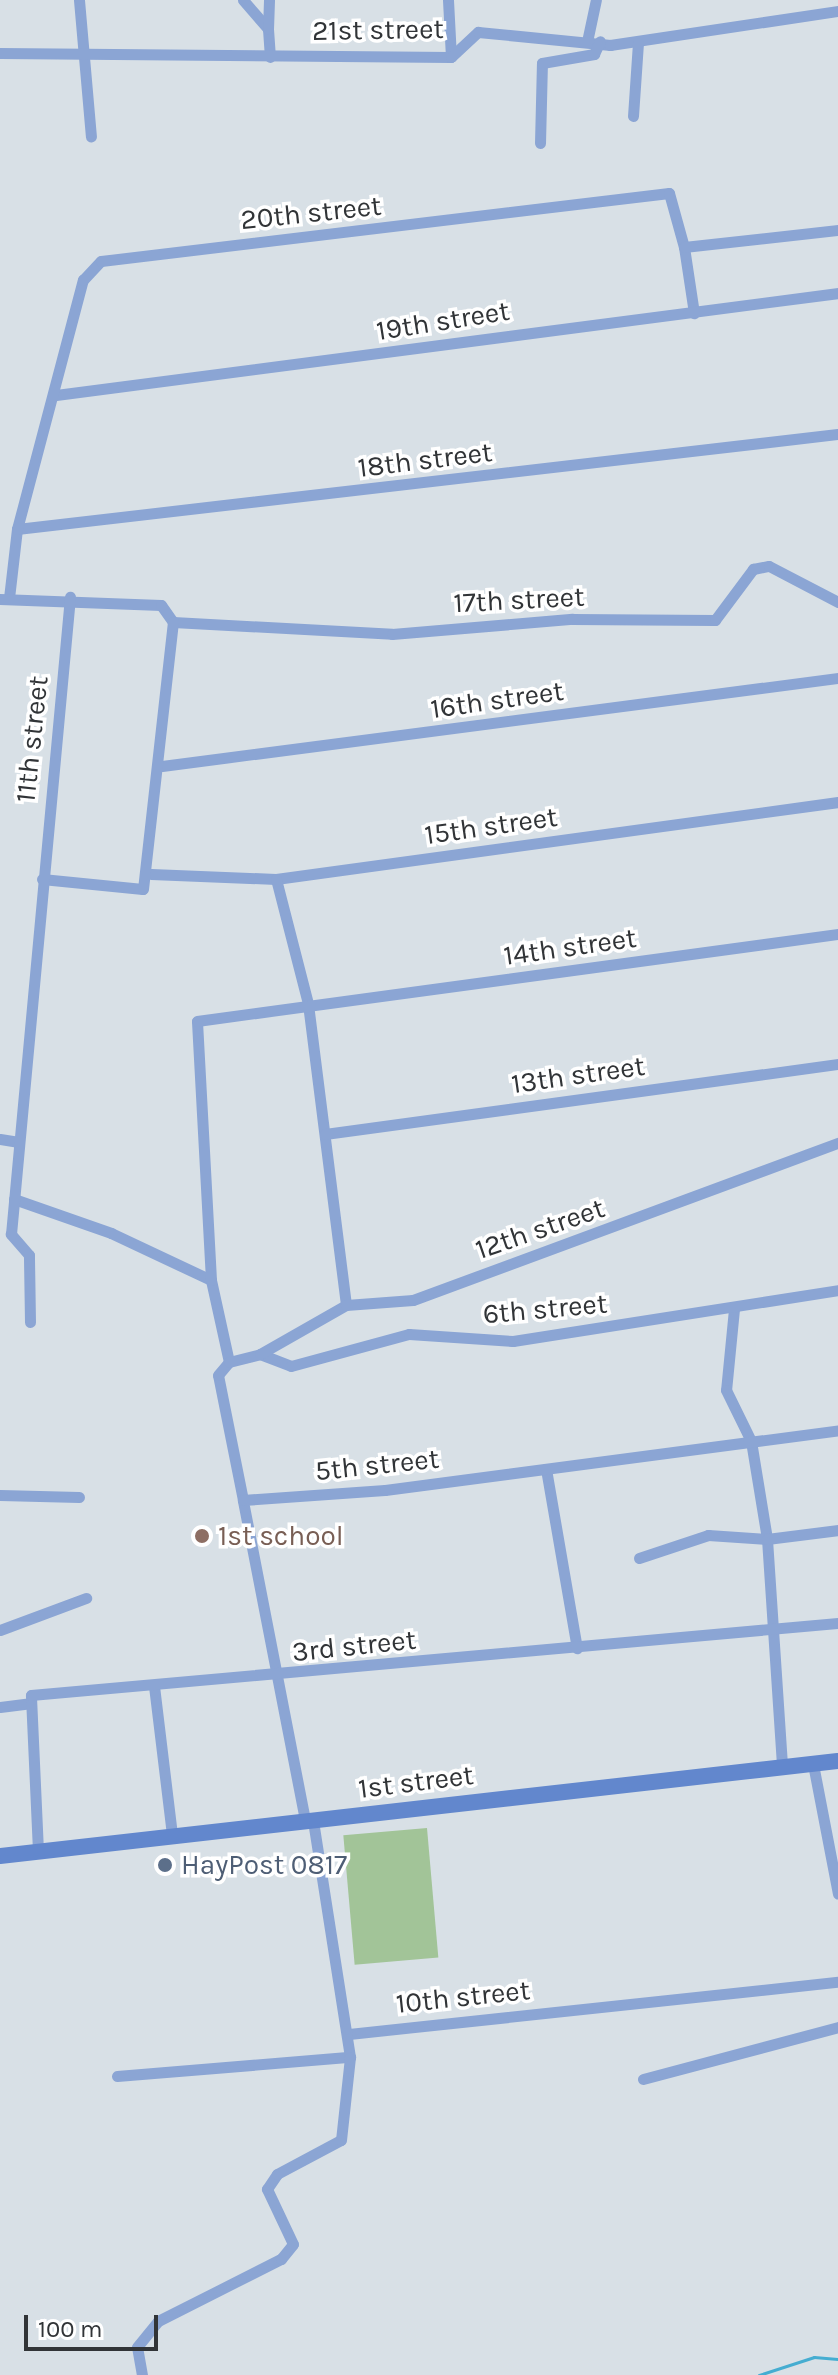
<!DOCTYPE html>
<style>
body{margin:0}
#map{position:relative;width:838px;height:2375px;overflow:hidden;background:#d8e0e6;font-family:Karla,sans-serif}
div>[style]{position:absolute}
[style*='--x']{left:calc(var(--x)*1px);top:calc(var(--y)*1px);width:calc(var(--w)*1px);rotate:calc(var(--a)*1deg)}
.green>*{inset:0;background:#a2c498;transform-origin:0 0}
.stream>*{height:3px;margin:-1.5px;padding:0 1.5px;transform-origin:1.5px;border-radius:1.5px;background:#45add1}
.minor>*{height:11px;margin:-5.5px;padding:0 5.5px;transform-origin:5.5px;border-radius:5.5px;background:#8ba5d4}
.secondary>*{height:16px;margin:-8px;padding:0 8px;transform-origin:8px;border-radius:8px;background:#6287cd}
.dots>*{width:22px;height:22px;translate:-50% -50%;box-sizing:border-box;border:4px solid #fff;border-radius:50%}
span{translate:-50% -50%;white-space:nowrap;text-align:center;line-height:1.15;-webkit-text-stroke:7px #fff;paint-order:stroke}
.street-label{font-size:28px;color:#313437}
.education-label{font-size:28px;color:#785e54}
.left{translate:0 -50%;text-align:left}
.service-label{font-size:28px;color:#4e5e75}
.scale{position:absolute;left:24px;top:2315px;width:134px;height:36px;box-sizing:border-box;border:4px solid #313437;border-top:0;padding-left:10px;font-size:24px;line-height:28px;white-space:nowrap;color:#313437;-webkit-text-stroke:6px #fff;paint-order:stroke}
</style>
<div id="map">
<div class="green">
<div style="left:427px;top:1828px;width:130px;height:84px;rotate:85deg"></div>
</div>
<div class="stream">
<div style="--x:759;--y:2375;--w:58;--a:-18.1"></div>
<div style="--x:814;--y:2357;--w:24;--a:5"></div>
</div>
<div class="minor">
<div style="--x:79;--y:0;--w:137;--a:85"></div>
<div style="--x:243;--y:0;--w:38;--a:49"></div>
<div style="--x:268;--y:29;--w:28;--a:86"></div>
<div style="--x:448;--y:0;--w:57;--a:87"></div>
<div style="--x:268;--y:29;--w:29;--a:-88"></div>
<div style="--x:588;--y:37;--w:38;--a:-78"></div>
<div style="--x:0;--y:53;--w:451;--a:0.5"></div>
<div style="--x:451;--y:57;--w:37;--a:-43"></div>
<div style="--x:478;--y:32;--w:133;--a:5.6"></div>
<div style="--x:610;--y:45;--w:231;--a:-8.5"></div>
<div style="--x:633;--y:116;--w:73;--a:-86.1"></div>
<div style="--x:540;--y:143;--w:80;--a:-88.6"></div>
<div style="--x:542;--y:63;--w:53;--a:-9.8"></div>
<div style="--x:594;--y:54;--w:14;--a:-65"></div>
<div style="--x:684;--y:247;--w:67;--a:81.4"></div>
<div style="--x:56;--y:395;--w:789;--a:-7.43"></div>
<div style="--x:17;--y:529;--w:826;--a:-6.6"></div>
<div style="--x:9;--y:598;--w:69;--a:-83.4"></div>
<div style="--x:17;--y:529;--w:258;--a:-75.2"></div>
<div style="--x:83;--y:280;--w:26;--a:-47"></div>
<div style="--x:101;--y:261;--w:572;--a:-6.83"></div>
<div style="--x:669;--y:193;--w:56;--a:74.5"></div>
<div style="--x:684;--y:247;--w:155;--a:-6.3"></div>
<div style="--x:0;--y:599;--w:161;--a:2.1"></div>
<div style="--x:161;--y:605;--w:21;--a:55"></div>
<div style="--x:173;--y:622;--w:219;--a:3.1"></div>
<div style="--x:392;--y:634;--w:181;--a:-4.8"></div>
<div style="--x:572;--y:619;--w:143;--a:0.4"></div>
<div style="--x:715;--y:620;--w:64;--a:-53.3"></div>
<div style="--x:753;--y:569;--w:16;--a:-11"></div>
<div style="--x:769;--y:566;--w:78;--a:27.6"></div>
<div style="--x:162;--y:766;--w:682;--a:-7.42"></div>
<div style="--x:151;--y:874;--w:125;--a:2.3"></div>
<div style="--x:276;--y:879;--w:567;--a:-7.8"></div>
<div style="--x:42;--y:879;--w:101;--a:5.7"></div>
<div style="--x:143;--y:889;--w:269;--a:-83.6"></div>
<div style="--x:276;--y:879;--w:129;--a:75.6"></div>
<div style="--x:308;--y:1004;--w:303;--a:82.8"></div>
<div style="--x:325;--y:1134;--w:518;--a:-7.77"></div>
<div style="--x:0;--y:1139;--w:19;--a:9"></div>
<div style="--x:14;--y:1199;--w:103;--a:19.3"></div>
<div style="--x:111;--y:1233;--w:110;--a:25.2"></div>
<div style="--x:734;--y:1309;--w:81;--a:95.6"></div>
<div style="--x:726;--y:1390;--w:57;--a:63.9"></div>
<div style="--x:751;--y:1441;--w:99;--a:80.7"></div>
<div style="--x:767;--y:1539;--w:227;--a:86.2"></div>
<div style="--x:30;--y:1322;--w:67;--a:-90.9"></div>
<div style="--x:29;--y:1255;--w:28;--a:-131"></div>
<div style="--x:11;--y:1234;--w:640;--a:-84.71"></div>
<div style="--x:260;--y:1354;--w:33;--a:21"></div>
<div style="--x:291;--y:1366;--w:122;--a:-15.2"></div>
<div style="--x:409;--y:1334;--w:104;--a:3.9"></div>
<div style="--x:513;--y:1341;--w:329;--a:-8.9"></div>
<div style="--x:229;--y:1362;--w:84;--a:-102.4"></div>
<div style="--x:211;--y:1280;--w:259;--a:-93.1"></div>
<div style="--x:197;--y:1021;--w:647;--a:-7.73"></div>
<div style="--x:546;--y:1469;--w:182;--a:80.2"></div>
<div style="--x:0;--y:1495;--w:79;--a:1.5"></div>
<div style="--x:243;--y:1500;--w:127;--a:-101.3"></div>
<div style="--x:218;--y:1375;--w:17;--a:-50"></div>
<div style="--x:229;--y:1362;--w:32;--a:-14"></div>
<div style="--x:260;--y:1354;--w:99;--a:-29.7"></div>
<div style="--x:346;--y:1305;--w:67;--a:-4.3"></div>
<div style="--x:413;--y:1300;--w:453;--a:-20.3"></div>
<div style="--x:639;--y:1558;--w:73;--a:-18.4"></div>
<div style="--x:708;--y:1535;--w:59;--a:3.9"></div>
<div style="--x:767;--y:1539;--w:72;--a:-7.2"></div>
<div style="--x:0;--y:1630;--w:92;--a:-20.4"></div>
<div style="--x:154;--y:1686;--w:149;--a:83.1"></div>
<div style="--x:0;--y:1707;--w:26;--a:-7"></div>
<div style="--x:813;--y:1764;--w:132;--a:79.1"></div>
<div style="--x:305;--y:1820;--w:326;--a:-101"></div>
<div style="--x:243;--y:1500;--w:142;--a:-4"></div>
<div style="--x:385;--y:1490;--w:457;--a:-7.5"></div>
<div style="--x:38;--y:1851;--w:156;--a:-92.6"></div>
<div style="--x:31;--y:1695;--w:810;--a:-5.1"></div>
<div style="--x:349;--y:2034;--w:492;--a:-6.1"></div>
<div style="--x:117;--y:2076;--w:234;--a:-4.7"></div>
<div style="--x:350;--y:2057;--w:240;--a:-98.9"></div>
<div style="--x:643;--y:2079;--w:202;--a:-14.9"></div>
<div style="--x:142;--y:2375;--w:28;--a:-100"></div>
<div style="--x:137;--y:2347;--w:33;--a:-51"></div>
<div style="--x:158;--y:2321;--w:138;--a:-26.8"></div>
<div style="--x:281;--y:2259;--w:19;--a:-51"></div>
<div style="--x:293;--y:2244;--w:61;--a:-115.3"></div>
<div style="--x:267;--y:2189;--w:18;--a:-56"></div>
<div style="--x:277;--y:2174;--w:72;--a:-28"></div>
<div style="--x:341;--y:2140;--w:83;--a:-83.8"></div>
</div>
<div class="secondary">
<div style="--x:0;--y:1856;--w:843;--a:-6.47"></div>
</div>
<div class="dots">
<div style="left:202px;top:1536px;background:#8d6e63"></div>
<div style="left:165px;top:1865px;background:#5c6f8a"></div>
</div>
<div class="street-label">
<span style="left:378px;top:30px;rotate:-1deg">21st street</span>
<span style="left:311px;top:213px;rotate:-6deg">20th street</span>
<span style="left:443px;top:321px;rotate:-9deg">19th street</span>
<span style="left:425px;top:460px;rotate:-7deg">18th street</span>
<span style="left:519px;top:600px;rotate:-3deg">17th street</span>
<span style="left:497px;top:700px;rotate:-8deg">16th street</span>
<span style="left:32px;top:739px;rotate:-84deg">11th street</span>
<span style="left:491px;top:826px;rotate:-8deg">15th street</span>
<span style="left:570px;top:947px;rotate:-8deg">14th street</span>
<span style="left:578px;top:1075px;rotate:-8deg">13th street</span>
<span style="left:540px;top:1229px;rotate:-19deg">12th street</span>
<span style="left:545px;top:1309px;rotate:-5deg">6th street</span>
<span style="left:377px;top:1465px;rotate:-6deg">5th street</span>
<span style="left:354px;top:1646px;rotate:-6deg">3rd street</span>
<span style="left:416px;top:1782px;rotate:-7deg">1st street</span>
<span style="left:463px;top:1997px;rotate:-6deg">10th street</span>
</div>
<div class="education-label">
<span class="left" style="left:218px;top:1536px">1st school</span>
</div>
<div class="service-label">
<span class="left" style="left:181px;top:1865px">HayPost 0817</span>
</div>
<div class="scale">100 m</div>
</div>
